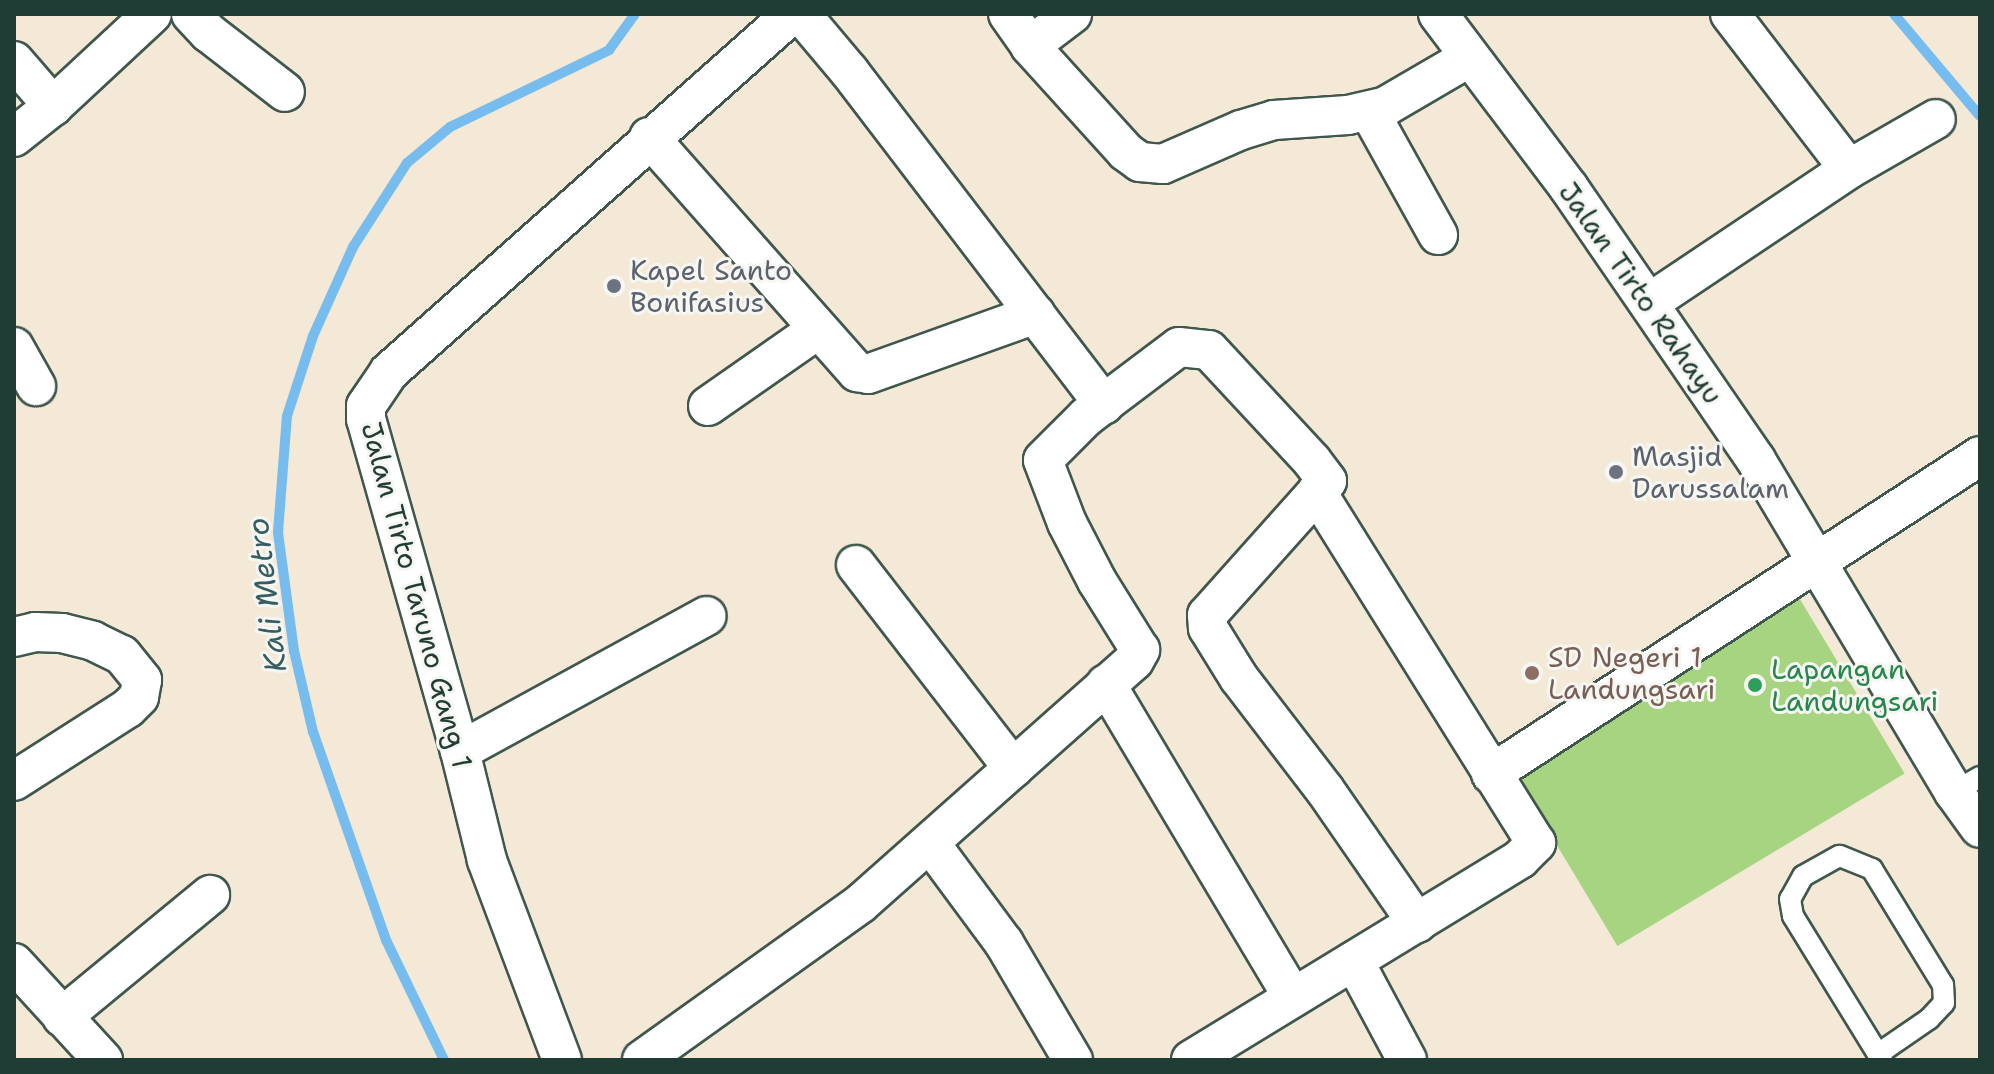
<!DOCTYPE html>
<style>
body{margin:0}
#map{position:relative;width:1994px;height:1074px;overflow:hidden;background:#f4e8d6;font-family:"Shantell Sans",sans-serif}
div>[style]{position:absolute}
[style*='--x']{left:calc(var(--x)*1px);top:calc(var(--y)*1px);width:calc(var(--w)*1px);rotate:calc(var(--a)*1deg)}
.green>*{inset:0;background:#a6d481;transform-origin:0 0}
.stream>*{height:10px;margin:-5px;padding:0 5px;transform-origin:5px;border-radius:5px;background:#77bcee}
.roads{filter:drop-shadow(2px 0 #3f574c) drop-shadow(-2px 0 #3f574c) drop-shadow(0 2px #3f574c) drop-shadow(0 -2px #3f574c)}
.service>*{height:20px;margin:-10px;padding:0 10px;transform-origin:10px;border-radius:10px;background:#fff}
.minor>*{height:38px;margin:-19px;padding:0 19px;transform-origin:19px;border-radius:19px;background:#fff}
.dots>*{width:22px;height:22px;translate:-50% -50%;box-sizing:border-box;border:4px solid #f6f6f2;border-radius:50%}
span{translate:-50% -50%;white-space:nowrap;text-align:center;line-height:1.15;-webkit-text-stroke:6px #f6f6f2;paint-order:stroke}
.worship-label{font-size:28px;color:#5b616d}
.left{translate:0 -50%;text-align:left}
.street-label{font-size:28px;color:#1f3d34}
.education-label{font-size:28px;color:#785e54}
.leisure-label{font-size:28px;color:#27864d}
.water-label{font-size:30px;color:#355d62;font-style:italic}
.frame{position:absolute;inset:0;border:16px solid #1f3d34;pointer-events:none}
</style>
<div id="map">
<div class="green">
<div style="left:1798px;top:596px;width:207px;height:335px;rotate:59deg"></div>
</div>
<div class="stream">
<div style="--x:1894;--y:14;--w:133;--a:49.9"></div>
<div style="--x:444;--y:1060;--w:133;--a:-115.8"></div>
<div style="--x:386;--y:940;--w:220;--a:-109.3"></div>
<div style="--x:313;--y:732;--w:83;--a:-103.2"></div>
<div style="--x:294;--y:651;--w:120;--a:-97.7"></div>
<div style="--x:278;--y:532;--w:116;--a:-85.6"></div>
<div style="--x:287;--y:416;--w:84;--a:-72"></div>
<div style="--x:313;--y:336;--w:98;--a:-65.8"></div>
<div style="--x:353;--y:247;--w:100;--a:-57.3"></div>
<div style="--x:407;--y:163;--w:56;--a:-39.9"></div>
<div style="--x:450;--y:127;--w:177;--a:-25.8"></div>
<div style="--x:609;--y:50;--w:44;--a:-54.2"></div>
</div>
<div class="roads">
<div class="service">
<div style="--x:1954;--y:792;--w:30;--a:-30"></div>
<div style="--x:1878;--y:1054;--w:62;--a:-34.5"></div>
<div style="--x:1929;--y:1019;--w:22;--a:-47"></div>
<div style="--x:1944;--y:1003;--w:18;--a:-93"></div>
<div style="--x:1943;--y:985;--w:136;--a:-121.5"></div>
<div style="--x:1872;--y:869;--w:35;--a:-158"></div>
<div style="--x:1839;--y:856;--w:41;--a:150.9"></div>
<div style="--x:1803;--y:876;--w:26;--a:119"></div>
<div style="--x:1790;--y:899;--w:17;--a:80"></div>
<div style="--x:1793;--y:916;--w:162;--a:58.4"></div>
<div style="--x:1878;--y:1054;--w:7;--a:56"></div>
</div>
<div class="minor">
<div style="--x:191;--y:14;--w:26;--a:47"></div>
<div style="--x:209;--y:33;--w:96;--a:37.8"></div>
<div style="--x:801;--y:14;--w:75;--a:49.9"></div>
<div style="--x:849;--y:71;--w:420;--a:52.6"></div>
<div style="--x:1008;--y:14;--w:39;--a:55"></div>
<div style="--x:1030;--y:46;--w:143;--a:47.8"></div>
<div style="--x:1126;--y:152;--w:17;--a:36"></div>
<div style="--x:1140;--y:162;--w:23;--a:5"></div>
<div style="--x:1163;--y:164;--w:85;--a:-23.6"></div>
<div style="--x:1241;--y:130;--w:34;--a:-17"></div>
<div style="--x:1274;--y:120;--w:74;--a:-3.9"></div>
<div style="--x:1348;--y:115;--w:39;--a:-13"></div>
<div style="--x:1386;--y:106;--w:97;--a:-30.3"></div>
<div style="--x:1438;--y:14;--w:218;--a:53"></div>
<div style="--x:1569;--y:188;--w:330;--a:55.5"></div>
<div style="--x:1756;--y:460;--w:387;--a:59.2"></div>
<div style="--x:1954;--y:792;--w:44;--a:54.2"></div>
<div style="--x:1730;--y:14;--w:195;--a:52.5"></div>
<div style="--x:1030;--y:46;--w:53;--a:-37.3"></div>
<div style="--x:14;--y:61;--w:60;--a:49.1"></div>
<div style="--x:1369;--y:111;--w:142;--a:60.9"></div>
<div style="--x:14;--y:137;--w:50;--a:-38.5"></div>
<div style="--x:53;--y:106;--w:135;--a:-42.9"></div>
<div style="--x:649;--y:137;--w:314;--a:48.5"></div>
<div style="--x:857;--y:372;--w:11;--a:10"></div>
<div style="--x:868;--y:374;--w:178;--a:-19.7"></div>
<div style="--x:1649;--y:303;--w:241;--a:-33.8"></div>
<div style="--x:1849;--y:169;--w:100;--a:-29.9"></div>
<div style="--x:14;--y:347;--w:45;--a:60.6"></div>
<div style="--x:708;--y:406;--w:133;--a:-34.9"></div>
<div style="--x:856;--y:565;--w:257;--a:52.3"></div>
<div style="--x:14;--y:637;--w:22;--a:-13"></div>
<div style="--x:35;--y:632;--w:27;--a:2"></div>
<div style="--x:62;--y:633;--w:32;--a:14"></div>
<div style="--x:93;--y:641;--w:32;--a:26"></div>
<div style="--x:122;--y:655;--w:32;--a:51"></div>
<div style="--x:142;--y:680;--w:17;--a:100"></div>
<div style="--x:139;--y:697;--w:16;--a:135"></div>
<div style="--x:128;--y:708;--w:135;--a:147.4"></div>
<div style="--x:1106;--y:684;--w:365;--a:59.2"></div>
<div style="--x:460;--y:751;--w:281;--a:-28.7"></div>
<div style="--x:1491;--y:774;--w:583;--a:-33.04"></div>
<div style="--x:930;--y:843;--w:124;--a:53.5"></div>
<div style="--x:1004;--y:943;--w:136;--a:59.5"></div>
<div style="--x:1354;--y:961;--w:112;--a:61.8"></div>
<div style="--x:14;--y:963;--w:132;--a:47.5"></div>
<div style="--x:62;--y:1017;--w:192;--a:-39.5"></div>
<div style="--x:562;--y:1060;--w:214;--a:-110.6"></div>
<div style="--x:487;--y:860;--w:112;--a:-103.9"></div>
<div style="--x:460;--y:751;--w:345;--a:-105.8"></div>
<div style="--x:366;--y:419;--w:13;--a:-90"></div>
<div style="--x:366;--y:406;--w:41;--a:-55.9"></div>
<div style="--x:389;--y:372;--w:539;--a:-41.62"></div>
<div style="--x:642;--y:1060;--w:268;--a:-35.6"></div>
<div style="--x:860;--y:904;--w:366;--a:-41.6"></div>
<div style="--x:1134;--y:661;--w:13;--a:-61"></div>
<div style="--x:1140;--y:650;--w:81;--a:-121.9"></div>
<div style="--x:1097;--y:581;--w:65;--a:-117.3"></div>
<div style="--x:1067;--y:523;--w:67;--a:-110.9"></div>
<div style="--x:1043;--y:460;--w:61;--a:-45"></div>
<div style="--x:1086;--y:417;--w:116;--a:-37"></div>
<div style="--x:1179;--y:347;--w:30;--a:6"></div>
<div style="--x:1209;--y:350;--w:151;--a:47.1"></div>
<div style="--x:1312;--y:461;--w:25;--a:53"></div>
<div style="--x:1327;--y:481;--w:180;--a:131.8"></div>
<div style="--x:1207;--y:615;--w:13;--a:86"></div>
<div style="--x:1208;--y:628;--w:59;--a:58.2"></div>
<div style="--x:1239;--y:678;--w:141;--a:52.5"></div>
<div style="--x:1325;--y:790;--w:162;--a:55.3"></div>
<div style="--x:1191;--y:1060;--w:386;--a:-31.4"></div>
<div style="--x:1520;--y:859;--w:23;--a:-45"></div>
<div style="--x:1536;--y:843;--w:414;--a:-122"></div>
</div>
</div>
<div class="dots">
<div style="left:614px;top:286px;background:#6b7280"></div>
<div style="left:1616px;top:472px;background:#6b7280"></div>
<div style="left:1532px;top:673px;background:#8d6e63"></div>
<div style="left:1755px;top:685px;background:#2e9e5b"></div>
</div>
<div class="worship-label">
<span class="left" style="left:630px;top:286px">Kapel Santo<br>Bonifasius</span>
<span class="left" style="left:1632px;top:472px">Masjid<br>Darussalam</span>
</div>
<div class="street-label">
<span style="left:1641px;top:293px;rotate:55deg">Jalan Tirto Rahayu</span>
<span style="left:417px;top:595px;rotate:75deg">Jalan Tirto Taruno Gang 1</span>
</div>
<div class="education-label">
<span class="left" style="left:1548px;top:673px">SD Negeri 1<br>Landungsari</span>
</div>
<div class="leisure-label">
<span class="left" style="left:1771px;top:685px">Lapangan<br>Landungsari</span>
</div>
<div class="water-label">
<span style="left:267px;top:595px;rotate:-97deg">Kali Metro</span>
</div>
<div class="frame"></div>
</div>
